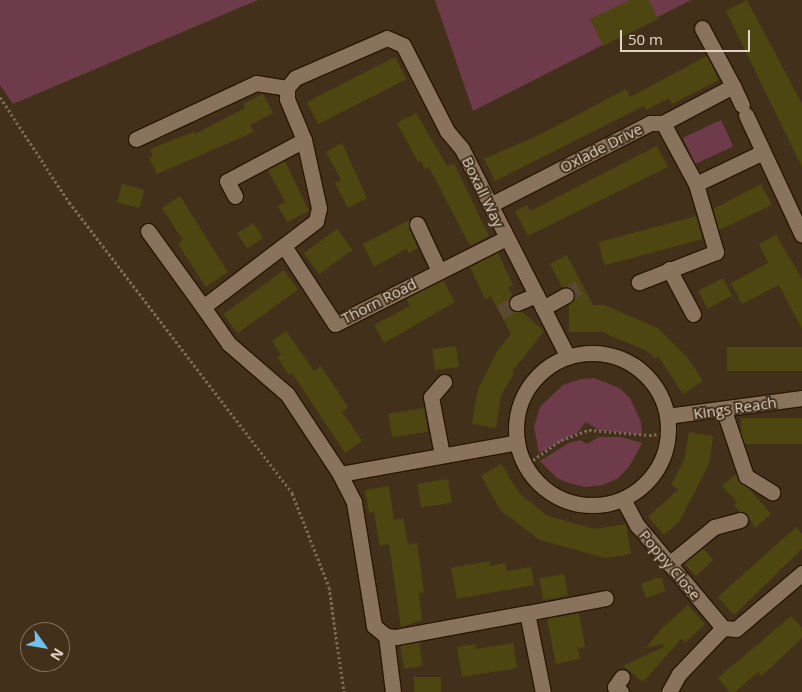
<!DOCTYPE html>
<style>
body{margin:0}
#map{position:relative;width:802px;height:692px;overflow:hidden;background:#43301a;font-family:"Open Sans",sans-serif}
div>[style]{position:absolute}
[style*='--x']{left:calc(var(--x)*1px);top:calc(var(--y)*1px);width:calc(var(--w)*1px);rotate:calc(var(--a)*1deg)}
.green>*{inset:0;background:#6e3b4b;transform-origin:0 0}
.building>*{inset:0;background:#4d4611;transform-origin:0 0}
.minor-tunnel>*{height:15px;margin-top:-7.5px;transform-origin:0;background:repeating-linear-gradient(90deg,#5b4934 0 15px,transparent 0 23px)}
.path>*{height:3px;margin-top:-1.5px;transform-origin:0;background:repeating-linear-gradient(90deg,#7a6a57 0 2.5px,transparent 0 5px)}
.roads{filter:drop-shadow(1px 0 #291702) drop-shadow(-1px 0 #291702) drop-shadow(0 1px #291702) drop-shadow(0 -1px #291702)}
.minor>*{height:15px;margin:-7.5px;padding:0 7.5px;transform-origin:7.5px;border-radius:7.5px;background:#8a735c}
.minor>.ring{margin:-7.5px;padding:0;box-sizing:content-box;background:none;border:15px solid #8a735c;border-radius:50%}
span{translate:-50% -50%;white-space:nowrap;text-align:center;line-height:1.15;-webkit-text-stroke:4px #43301a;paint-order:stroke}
.street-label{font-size:15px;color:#e1d4c7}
.north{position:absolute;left:20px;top:622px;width:50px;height:50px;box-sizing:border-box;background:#43301a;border:1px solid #82725f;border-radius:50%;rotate:122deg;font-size:14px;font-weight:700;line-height:20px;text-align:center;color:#e1d4c7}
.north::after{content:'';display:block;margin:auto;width:18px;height:22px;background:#6ec2f3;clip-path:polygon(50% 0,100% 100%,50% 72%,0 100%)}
.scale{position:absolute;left:620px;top:30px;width:130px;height:22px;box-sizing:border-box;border:2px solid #e1d4c7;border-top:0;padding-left:6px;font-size:15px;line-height:18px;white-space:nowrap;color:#e1d4c7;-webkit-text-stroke:4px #43301a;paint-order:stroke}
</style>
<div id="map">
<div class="green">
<div style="clip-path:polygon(0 0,258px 0,13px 104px,0 85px)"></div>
<div style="clip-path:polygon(435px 0,691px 0,473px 111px)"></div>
<div style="left:721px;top:120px;width:29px;height:42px;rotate:65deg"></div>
<div style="clip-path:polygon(594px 378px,619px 388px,630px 398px,641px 422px,642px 435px,599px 430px,586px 422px,577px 433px,539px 453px,534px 427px,540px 407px,563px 385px,581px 379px)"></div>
<div style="clip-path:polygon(599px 437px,621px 437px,642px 443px,629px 467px,617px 479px,603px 485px,585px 487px,569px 483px,557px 478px,540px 461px,569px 443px,580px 440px,587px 444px)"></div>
</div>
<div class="building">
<div style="clip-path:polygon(630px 0,649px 0,658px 19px,603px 46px,590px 19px)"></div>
<div style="clip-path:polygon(747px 0,802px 104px,802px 167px,726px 11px)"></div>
<div style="clip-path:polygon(707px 56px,719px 80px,672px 104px,669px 98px,646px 110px,644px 106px,495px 181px,484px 159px,543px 133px,626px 89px,630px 97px)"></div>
<div style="left:395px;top:57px;width:25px;height:99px;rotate:63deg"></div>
<div style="clip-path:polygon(263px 94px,273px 113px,250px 125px,254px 132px,157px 174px,149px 158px,153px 156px,150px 149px,193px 132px,195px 134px,245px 108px,243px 104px)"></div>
<div style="clip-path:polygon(416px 113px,447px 166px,454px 163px,489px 236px,470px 246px,429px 167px,425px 169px,421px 161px,418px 162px,397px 123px)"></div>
<div style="clip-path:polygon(342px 143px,367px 198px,348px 208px,335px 183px,341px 180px,326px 152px)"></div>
<div style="clip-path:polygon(657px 146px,668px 167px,528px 236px,515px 211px,527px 205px,530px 211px)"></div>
<div style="clip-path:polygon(285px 161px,309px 211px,287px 222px,278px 206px,285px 202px,268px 170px)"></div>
<div style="left:122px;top:184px;width:23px;height:19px;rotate:15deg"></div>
<div style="clip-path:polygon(761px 184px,772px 205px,719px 230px,713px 209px)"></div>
<div style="clip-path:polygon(180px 196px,228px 272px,206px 287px,178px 244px,183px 240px,162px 208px)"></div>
<div style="left:696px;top:216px;width:24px;height:101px;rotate:75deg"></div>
<div style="clip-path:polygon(409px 220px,409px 228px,418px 248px,409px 253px,406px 249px,374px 267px,363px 244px)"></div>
<div style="left:253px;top:223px;width:18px;height:19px;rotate:56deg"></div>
<div style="left:337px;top:229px;width:26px;height:41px;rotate:54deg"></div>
<div style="clip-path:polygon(776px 235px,802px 279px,802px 329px,779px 285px,742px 304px,731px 283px,768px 263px,759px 244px)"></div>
<div style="clip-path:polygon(498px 253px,513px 285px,508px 287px,512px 295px,509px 307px,515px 312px,521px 311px,544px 331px,512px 372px,514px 373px,501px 396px,496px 428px,472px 424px,474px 410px,478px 389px,497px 351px,511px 334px,491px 296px,485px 299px,470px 267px)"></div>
<div style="clip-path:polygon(567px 255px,593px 305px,604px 305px,658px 328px,687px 357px,703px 381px,683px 394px,658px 356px,656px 359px,647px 351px,602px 332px,569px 332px,569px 304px,574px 299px,574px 291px,570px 287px,562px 287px,550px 264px)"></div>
<div style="left:284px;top:270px;width:24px;height:75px;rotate:54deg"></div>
<div style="left:723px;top:278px;width:20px;height:28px;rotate:63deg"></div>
<div style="clip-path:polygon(443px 280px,455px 302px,384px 343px,374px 325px,410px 306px,406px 299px)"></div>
<div style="clip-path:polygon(286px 331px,314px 371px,321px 366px,348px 407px,342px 412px,362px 441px,345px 453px,292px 373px,289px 375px,277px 357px,281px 355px,272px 341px)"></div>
<div style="left:456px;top:346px;width:21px;height:24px;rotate:82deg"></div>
<div style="left:802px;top:347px;width:24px;height:75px;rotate:90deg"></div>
<div style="left:424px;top:408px;width:24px;height:36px;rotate:81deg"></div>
<div style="left:802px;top:418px;width:26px;height:61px;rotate:90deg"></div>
<div style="clip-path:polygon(689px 432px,713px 436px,709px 464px,679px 522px,664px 535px,648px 517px,679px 489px,671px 485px,684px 460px)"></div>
<div style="clip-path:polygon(501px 464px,520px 494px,548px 516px,594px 529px,626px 524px,631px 554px,605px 558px,540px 540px,500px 510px,481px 476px)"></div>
<div style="clip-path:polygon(736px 474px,771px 514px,755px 528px,747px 514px,739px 511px,734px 505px,737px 502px,722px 486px)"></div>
<div style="left:448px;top:479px;width:24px;height:31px;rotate:81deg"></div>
<div style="clip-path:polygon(389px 486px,394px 520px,403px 518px,408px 545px,417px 543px,424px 592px,419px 593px,422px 620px,401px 627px,389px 544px,380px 546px,374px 512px,369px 513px,365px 490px)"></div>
<div style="clip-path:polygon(796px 527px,802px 534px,802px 549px,734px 615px,718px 597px)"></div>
<div style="clip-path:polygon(703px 548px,713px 560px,696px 576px,684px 563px)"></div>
<div style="clip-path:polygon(489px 561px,490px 566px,505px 563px,507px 571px,531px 567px,534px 585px,457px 599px,451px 568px)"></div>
<div style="left:564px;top:574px;width:22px;height:25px;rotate:80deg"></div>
<div style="clip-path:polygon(656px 578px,662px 578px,665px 591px,646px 598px,641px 584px)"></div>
<div style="clip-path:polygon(688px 605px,705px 624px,685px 643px,681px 639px,643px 682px,623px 666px,664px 647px,663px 644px,646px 648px,661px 629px)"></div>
<div style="clip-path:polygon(579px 613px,585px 647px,578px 649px,580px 659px,556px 664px,547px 619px)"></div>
<div style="clip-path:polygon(791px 616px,802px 628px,802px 638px,762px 676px,758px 672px,735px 692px,730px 692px,718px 678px)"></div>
<div style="left:419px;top:642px;width:24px;height:19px;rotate:81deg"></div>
<div style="clip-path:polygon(513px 643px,517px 668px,462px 677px,457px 647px,475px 644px,476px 649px)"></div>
<div style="left:414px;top:677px;width:27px;height:15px"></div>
</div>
<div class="minor-tunnel">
<div style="--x:566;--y:295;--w:20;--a:-30"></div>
<div style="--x:500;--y:312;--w:19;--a:-28"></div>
</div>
<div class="path">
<div style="--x:0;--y:97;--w:126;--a:56.7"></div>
<div style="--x:69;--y:202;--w:367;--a:52.5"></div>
<div style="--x:292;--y:493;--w:101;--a:68.5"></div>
<div style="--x:329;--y:587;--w:106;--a:81.9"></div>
<div style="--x:525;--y:466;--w:44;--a:-35.8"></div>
<div style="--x:561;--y:440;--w:30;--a:-20"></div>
<div style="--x:589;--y:430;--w:60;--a:4.8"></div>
<div style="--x:649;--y:435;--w:19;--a:-6"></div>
</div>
<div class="roads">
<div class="minor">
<div style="--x:702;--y:28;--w:66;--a:61.9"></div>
<div style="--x:746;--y:115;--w:132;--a:65"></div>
<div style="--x:663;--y:123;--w:79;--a:-27.9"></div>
<div style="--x:733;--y:86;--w:21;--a:65"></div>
<div style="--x:136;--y:139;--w:132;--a:-25"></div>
<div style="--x:256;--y:83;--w:31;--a:9"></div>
<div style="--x:696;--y:184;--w:74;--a:-25.5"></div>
<div style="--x:235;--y:196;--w:17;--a:-118"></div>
<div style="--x:227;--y:181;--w:87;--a:-28"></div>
<div style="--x:490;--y:205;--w:180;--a:-27.1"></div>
<div style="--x:650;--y:123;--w:13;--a:0"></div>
<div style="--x:663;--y:123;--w:69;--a:61.6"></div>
<div style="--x:696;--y:184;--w:71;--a:73.6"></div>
<div style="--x:716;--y:252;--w:83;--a:158.7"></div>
<div style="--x:417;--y:224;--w:52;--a:64.9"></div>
<div style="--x:148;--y:231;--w:94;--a:54.1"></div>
<div style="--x:284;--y:246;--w:93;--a:56.8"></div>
<div style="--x:335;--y:324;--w:191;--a:-26.7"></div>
<div style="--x:669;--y:269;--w:51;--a:61.9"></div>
<div style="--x:517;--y:303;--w:21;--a:-23"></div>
<div style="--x:543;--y:308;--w:26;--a:-29"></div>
<div class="ring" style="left:516px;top:353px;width:137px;height:137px"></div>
<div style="--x:724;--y:411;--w:69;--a:71.3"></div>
<div style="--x:746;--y:476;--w:31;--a:32"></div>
<div style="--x:667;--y:416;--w:136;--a:-7.6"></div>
<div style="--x:442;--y:455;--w:59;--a:-100.7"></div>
<div style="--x:431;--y:397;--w:20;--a:-49"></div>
<div style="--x:340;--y:474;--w:180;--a:-10.2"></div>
<div style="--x:623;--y:499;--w:30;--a:62"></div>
<div style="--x:637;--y:525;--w:134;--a:50.1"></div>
<div style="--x:669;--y:564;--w:58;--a:-39.4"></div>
<div style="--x:714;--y:527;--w:27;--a:-15"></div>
<div style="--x:527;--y:613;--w:80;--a:-10.8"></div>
<div style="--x:723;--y:628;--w:13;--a:4"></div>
<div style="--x:736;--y:629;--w:87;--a:-40.3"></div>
<div style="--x:386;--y:636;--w:10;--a:6"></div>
<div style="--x:396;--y:637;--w:133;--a:-10.4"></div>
<div style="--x:527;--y:613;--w:81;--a:78.6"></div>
<div style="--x:393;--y:692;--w:56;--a:-97.1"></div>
<div style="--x:386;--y:636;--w:16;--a:-140"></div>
<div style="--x:374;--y:626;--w:126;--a:-99.2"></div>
<div style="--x:354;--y:502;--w:31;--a:-117"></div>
<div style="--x:340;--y:474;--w:96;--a:-123.5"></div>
<div style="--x:287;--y:394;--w:77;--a:-139.2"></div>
<div style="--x:229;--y:344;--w:45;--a:-125.1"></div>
<div style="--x:203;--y:307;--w:142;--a:-37.3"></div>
<div style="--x:316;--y:221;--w:13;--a:-77"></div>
<div style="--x:319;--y:208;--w:70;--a:-102.4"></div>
<div style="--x:304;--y:140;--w:44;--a:-112.5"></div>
<div style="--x:287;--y:99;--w:11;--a:-90"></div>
<div style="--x:287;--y:88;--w:13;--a:-51"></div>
<div style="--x:295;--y:78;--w:100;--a:-23.5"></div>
<div style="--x:387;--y:38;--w:17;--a:24"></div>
<div style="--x:403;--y:45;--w:97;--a:62.9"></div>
<div style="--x:447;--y:131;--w:23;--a:50"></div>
<div style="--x:462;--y:149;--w:233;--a:63"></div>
<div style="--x:621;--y:692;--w:8;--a:-140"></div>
<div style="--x:615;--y:687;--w:12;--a:-55"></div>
<div style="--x:669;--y:692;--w:21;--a:-61"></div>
<div style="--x:679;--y:674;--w:64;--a:-46.3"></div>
</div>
</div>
<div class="street-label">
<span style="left:601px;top:148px;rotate:-27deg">Oxlade Drive</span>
<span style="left:483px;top:192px;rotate:64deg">Boxall Way</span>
<span style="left:379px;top:301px;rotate:-27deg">Thorn Road</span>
<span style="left:735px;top:408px;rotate:-8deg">Kings Reach</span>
<span style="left:670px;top:565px;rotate:50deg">Poppy Close</span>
</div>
<div class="north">N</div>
<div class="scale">50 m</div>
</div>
